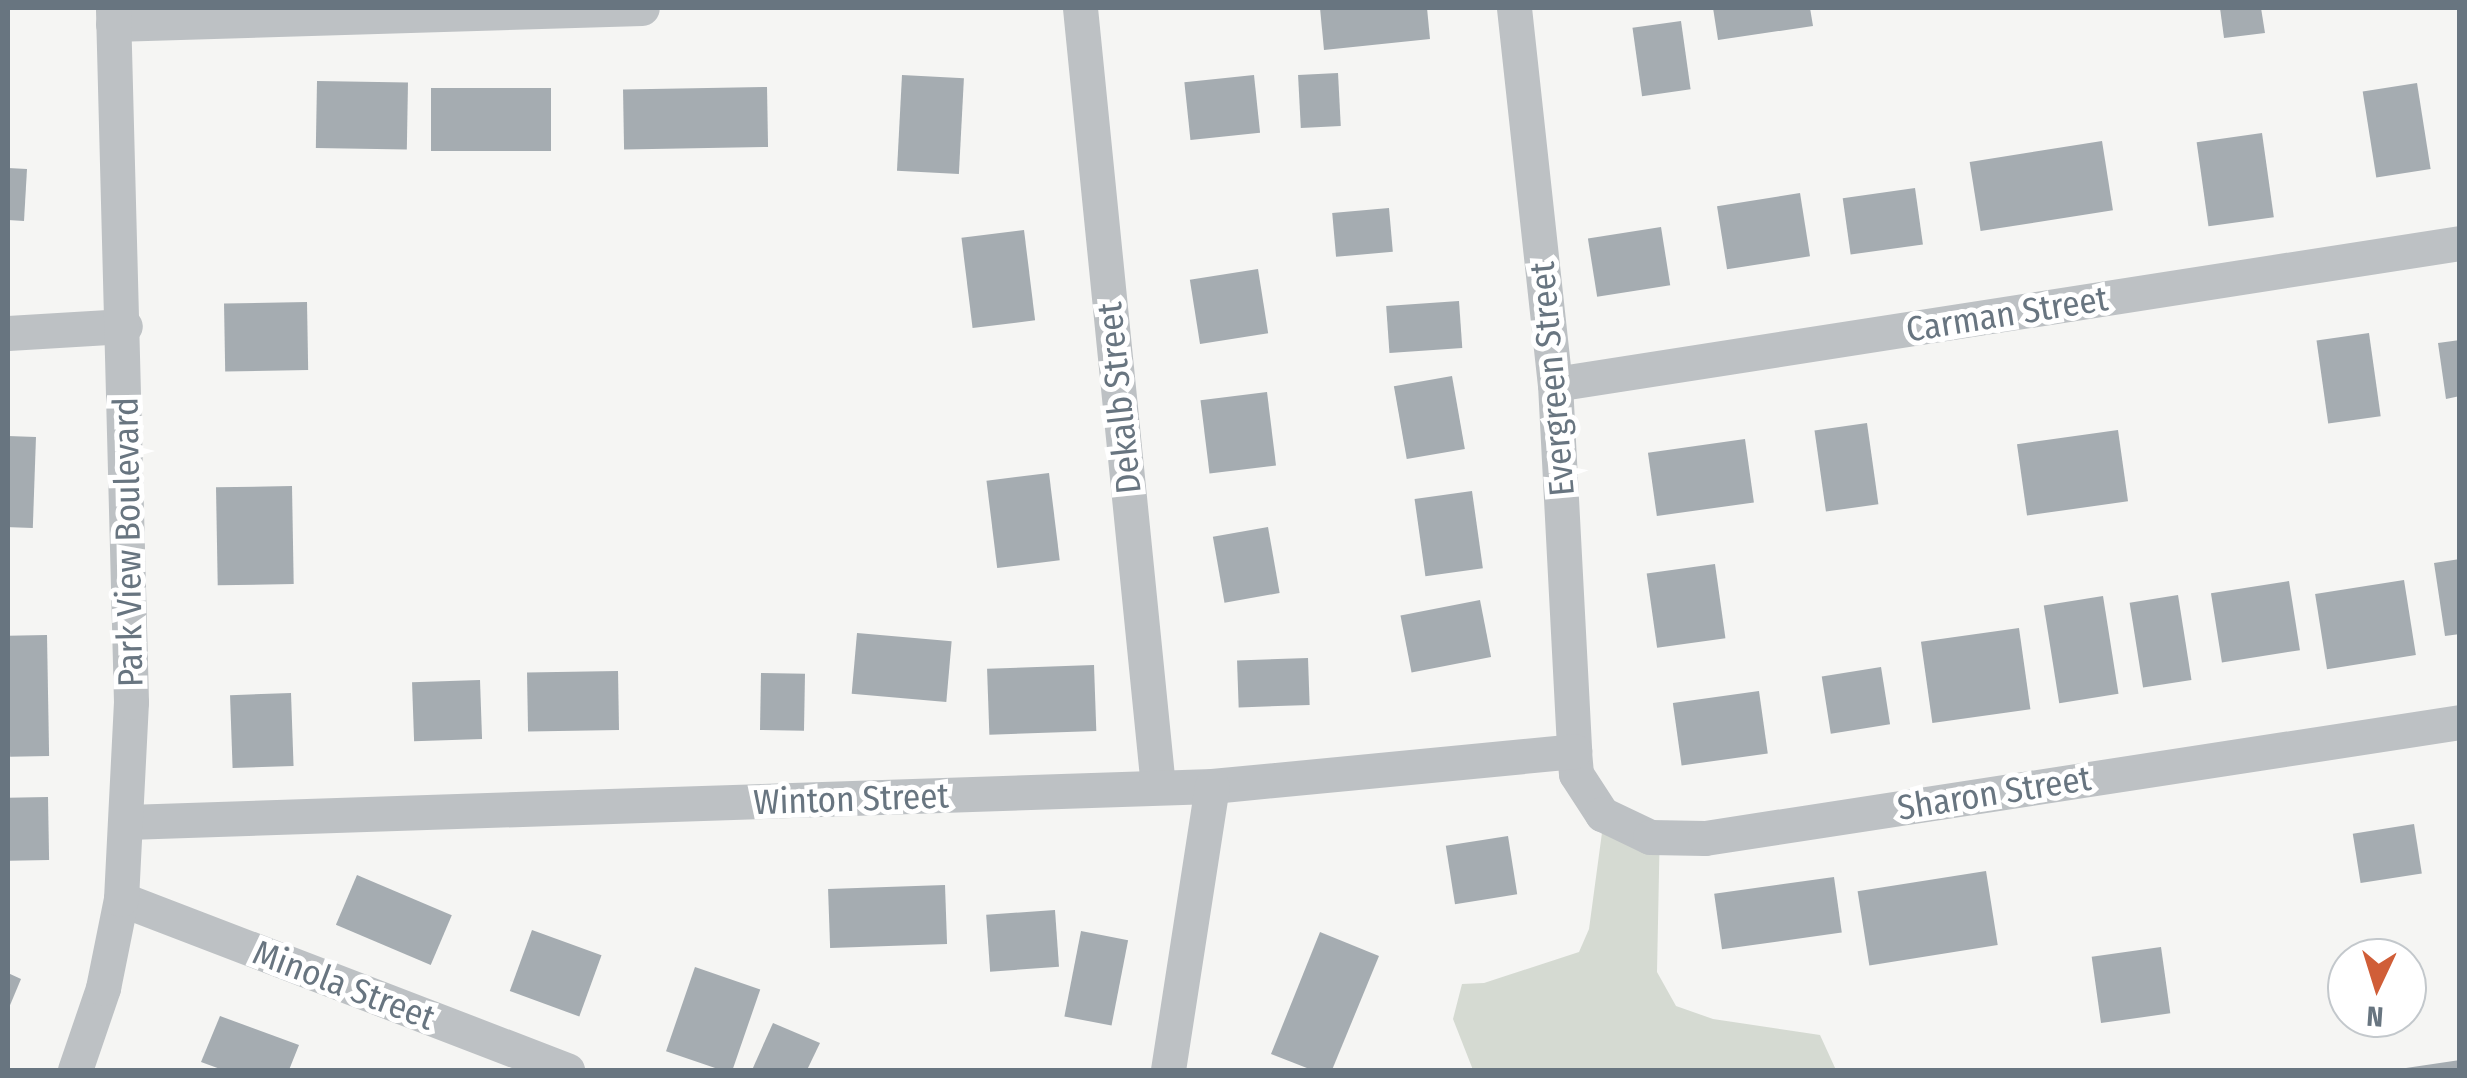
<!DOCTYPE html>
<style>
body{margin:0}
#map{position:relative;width:2467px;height:1078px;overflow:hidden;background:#f5f5f3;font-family:"Fira Sans Condensed",sans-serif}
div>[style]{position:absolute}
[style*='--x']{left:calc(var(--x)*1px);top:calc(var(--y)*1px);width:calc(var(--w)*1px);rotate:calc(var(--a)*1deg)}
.green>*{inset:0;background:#d5dad2}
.building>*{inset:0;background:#a5acb1;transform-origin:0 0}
.street>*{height:35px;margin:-17.5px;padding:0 17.5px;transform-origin:17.5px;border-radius:17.5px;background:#bdc1c4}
span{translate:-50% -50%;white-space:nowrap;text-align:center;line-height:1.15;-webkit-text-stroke:10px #fff;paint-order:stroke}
.street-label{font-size:35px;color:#687580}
.frame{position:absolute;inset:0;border:10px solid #687580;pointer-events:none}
.north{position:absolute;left:2327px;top:938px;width:100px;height:100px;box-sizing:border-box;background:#fff;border:2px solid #c3c8cc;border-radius:50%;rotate:184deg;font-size:28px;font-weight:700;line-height:40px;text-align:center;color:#687580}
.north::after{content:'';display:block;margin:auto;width:35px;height:45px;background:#d05e38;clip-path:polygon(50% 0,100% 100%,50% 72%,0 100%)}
</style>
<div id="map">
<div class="green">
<div style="clip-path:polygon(1606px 803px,1660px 823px,1657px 972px,1676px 1006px,1713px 1019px,1820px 1035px,1836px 1070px,1473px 1070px,1453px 1019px,1462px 984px,1484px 983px,1579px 952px,1589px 929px)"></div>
</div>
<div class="building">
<div style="clip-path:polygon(1320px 8px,1427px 8px,1430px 39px,1324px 50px)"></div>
<div style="clip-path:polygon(1713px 8px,1810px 8px,1813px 26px,1718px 40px)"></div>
<div style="clip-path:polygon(2220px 8px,2261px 8px,2265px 33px,2224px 38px)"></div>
<div style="left:1681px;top:21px;width:69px;height:49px;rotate:82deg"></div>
<div style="left:1338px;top:73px;width:53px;height:40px;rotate:87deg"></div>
<div style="left:902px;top:75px;width:62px;height:96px;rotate:3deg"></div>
<div style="left:1254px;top:75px;width:58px;height:70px;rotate:84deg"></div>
<div style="left:317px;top:81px;width:91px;height:67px;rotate:1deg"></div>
<div style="left:2417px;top:83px;width:87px;height:55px;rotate:81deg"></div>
<div style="left:767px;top:87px;width:60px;height:144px;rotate:89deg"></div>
<div style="left:551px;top:88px;width:63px;height:120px;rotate:90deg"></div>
<div style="left:2262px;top:133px;width:85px;height:66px;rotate:82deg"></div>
<div style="left:2102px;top:141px;width:70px;height:134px;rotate:81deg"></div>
<div style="clip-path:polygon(8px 168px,27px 169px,24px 221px,8px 220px)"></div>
<div style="left:1915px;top:188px;width:57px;height:73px;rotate:82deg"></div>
<div style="left:1800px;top:193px;width:64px;height:84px;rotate:81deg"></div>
<div style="left:1389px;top:208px;width:44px;height:57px;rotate:85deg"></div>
<div style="left:1661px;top:227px;width:59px;height:74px;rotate:81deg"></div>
<div style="left:1024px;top:230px;width:91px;height:63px;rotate:83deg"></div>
<div style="left:1258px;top:269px;width:65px;height:69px;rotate:81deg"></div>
<div style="left:1459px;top:301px;width:47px;height:73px;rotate:86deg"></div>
<div style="left:307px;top:302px;width:68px;height:83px;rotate:89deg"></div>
<div style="left:2369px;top:333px;width:84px;height:53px;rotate:82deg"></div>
<div style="clip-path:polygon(2460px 340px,2460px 396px,2446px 399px,2438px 343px)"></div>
<div style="left:1452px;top:376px;width:74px;height:59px;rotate:80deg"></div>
<div style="left:1267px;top:392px;width:74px;height:67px;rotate:83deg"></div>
<div style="left:1867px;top:423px;width:82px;height:53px;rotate:82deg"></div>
<div style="left:2118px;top:430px;width:72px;height:102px;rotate:82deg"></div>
<div style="left:8px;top:436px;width:28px;height:91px;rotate:2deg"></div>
<div style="left:1745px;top:439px;width:64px;height:98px;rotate:82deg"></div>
<div style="left:1049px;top:473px;width:88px;height:63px;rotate:83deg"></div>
<div style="left:292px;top:486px;width:98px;height:76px;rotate:89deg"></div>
<div style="left:1472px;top:491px;width:78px;height:58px;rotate:82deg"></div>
<div style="left:1268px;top:527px;width:67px;height:56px;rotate:80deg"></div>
<div style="clip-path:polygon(2460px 559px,2460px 634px,2445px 636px,2434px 563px)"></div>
<div style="left:1715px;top:564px;width:75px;height:69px;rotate:82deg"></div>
<div style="left:2404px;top:580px;width:76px;height:90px;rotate:81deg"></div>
<div style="left:2289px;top:581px;width:70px;height:79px;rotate:81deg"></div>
<div style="left:2178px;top:595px;width:86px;height:49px;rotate:81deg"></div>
<div style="left:2103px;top:596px;width:99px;height:60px;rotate:81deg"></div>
<div style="left:1480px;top:600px;width:58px;height:81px;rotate:79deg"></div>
<div style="left:2019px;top:628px;width:82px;height:99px;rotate:82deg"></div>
<div style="left:857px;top:633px;width:95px;height:61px;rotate:5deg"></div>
<div style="left:47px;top:635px;width:121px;height:39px;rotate:89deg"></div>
<div style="left:1308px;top:658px;width:47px;height:71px;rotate:88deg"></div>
<div style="left:1094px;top:665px;width:66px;height:107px;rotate:88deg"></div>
<div style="left:1881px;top:667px;width:58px;height:60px;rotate:81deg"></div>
<div style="left:618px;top:671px;width:59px;height:91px;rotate:89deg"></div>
<div style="left:761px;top:673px;width:44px;height:57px;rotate:1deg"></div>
<div style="left:480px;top:680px;width:59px;height:68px;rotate:88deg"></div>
<div style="left:1759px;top:691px;width:63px;height:87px;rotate:82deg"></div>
<div style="left:291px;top:693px;width:73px;height:61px;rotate:88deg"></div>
<div style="left:48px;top:797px;width:63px;height:40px;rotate:89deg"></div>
<div style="left:2414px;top:824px;width:50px;height:62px;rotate:81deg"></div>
<div style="left:1508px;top:836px;width:59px;height:63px;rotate:81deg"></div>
<div style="left:1986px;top:871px;width:75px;height:130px;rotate:81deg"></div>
<div style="left:357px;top:875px;width:103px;height:54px;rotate:23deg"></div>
<div style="left:1834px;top:877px;width:56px;height:121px;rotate:82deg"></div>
<div style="left:945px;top:885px;width:59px;height:117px;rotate:88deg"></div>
<div style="left:1055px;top:910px;width:57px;height:69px;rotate:86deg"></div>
<div style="left:532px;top:930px;width:74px;height:65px;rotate:20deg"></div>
<div style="left:1081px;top:931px;width:48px;height:87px;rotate:11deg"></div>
<div style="clip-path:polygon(1320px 932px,1379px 956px,1332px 1070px,1312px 1070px,1271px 1054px)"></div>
<div style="left:2161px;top:947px;width:67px;height:70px;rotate:82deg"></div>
<div style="left:695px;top:967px;width:69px;height:89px;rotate:19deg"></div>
<div style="clip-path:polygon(8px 973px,21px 979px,8px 1010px)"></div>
<div style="clip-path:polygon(220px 1016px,299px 1045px,289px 1070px,223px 1070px,201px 1062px)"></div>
<div style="clip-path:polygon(773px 1023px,820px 1043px,807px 1070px,752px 1070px)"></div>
<div style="clip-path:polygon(2460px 1060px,2460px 1070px,2406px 1070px,2406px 1068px)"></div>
</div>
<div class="street">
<div style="--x:1080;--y:8;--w:783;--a:84.28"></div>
<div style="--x:1514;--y:8;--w:378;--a:83.8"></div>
<div style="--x:1555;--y:384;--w:367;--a:87"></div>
<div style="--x:1574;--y:751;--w:23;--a:85"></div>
<div style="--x:1576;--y:774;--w:48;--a:57"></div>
<div style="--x:1602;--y:814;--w:53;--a:25.6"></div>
<div style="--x:1650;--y:837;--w:55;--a:1"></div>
<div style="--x:1705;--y:838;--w:764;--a:-8.73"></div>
<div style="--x:113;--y:24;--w:529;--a:-1.73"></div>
<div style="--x:8;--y:333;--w:117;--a:-3.4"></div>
<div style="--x:1555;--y:384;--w:916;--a:-8.86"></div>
<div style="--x:127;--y:822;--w:1086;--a:-1.9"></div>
<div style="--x:1212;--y:786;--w:364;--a:-5.5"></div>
<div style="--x:121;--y:899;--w:478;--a:21"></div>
<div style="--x:75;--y:1070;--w:87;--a:-71.1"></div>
<div style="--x:103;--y:988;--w:91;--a:-78.6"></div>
<div style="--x:121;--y:899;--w:197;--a:-87.1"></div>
<div style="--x:131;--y:702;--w:694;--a:-91.49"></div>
<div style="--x:1168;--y:1070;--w:287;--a:-81.2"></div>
</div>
<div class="street-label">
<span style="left:2007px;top:314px;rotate:-9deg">Carman Street</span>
<span style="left:1552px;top:379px;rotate:-95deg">Evergreen Street</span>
<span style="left:1119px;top:398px;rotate:-96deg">Dekalb Street</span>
<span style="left:128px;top:542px;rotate:-91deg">Park View Boulevard</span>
<span style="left:1994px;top:793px;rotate:-9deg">Sharon Street</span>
<span style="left:851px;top:799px;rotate:-2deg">Winton Street</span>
<span style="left:344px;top:985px;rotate:21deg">Minola Street</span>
</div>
<div class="frame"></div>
<div class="north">N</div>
</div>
